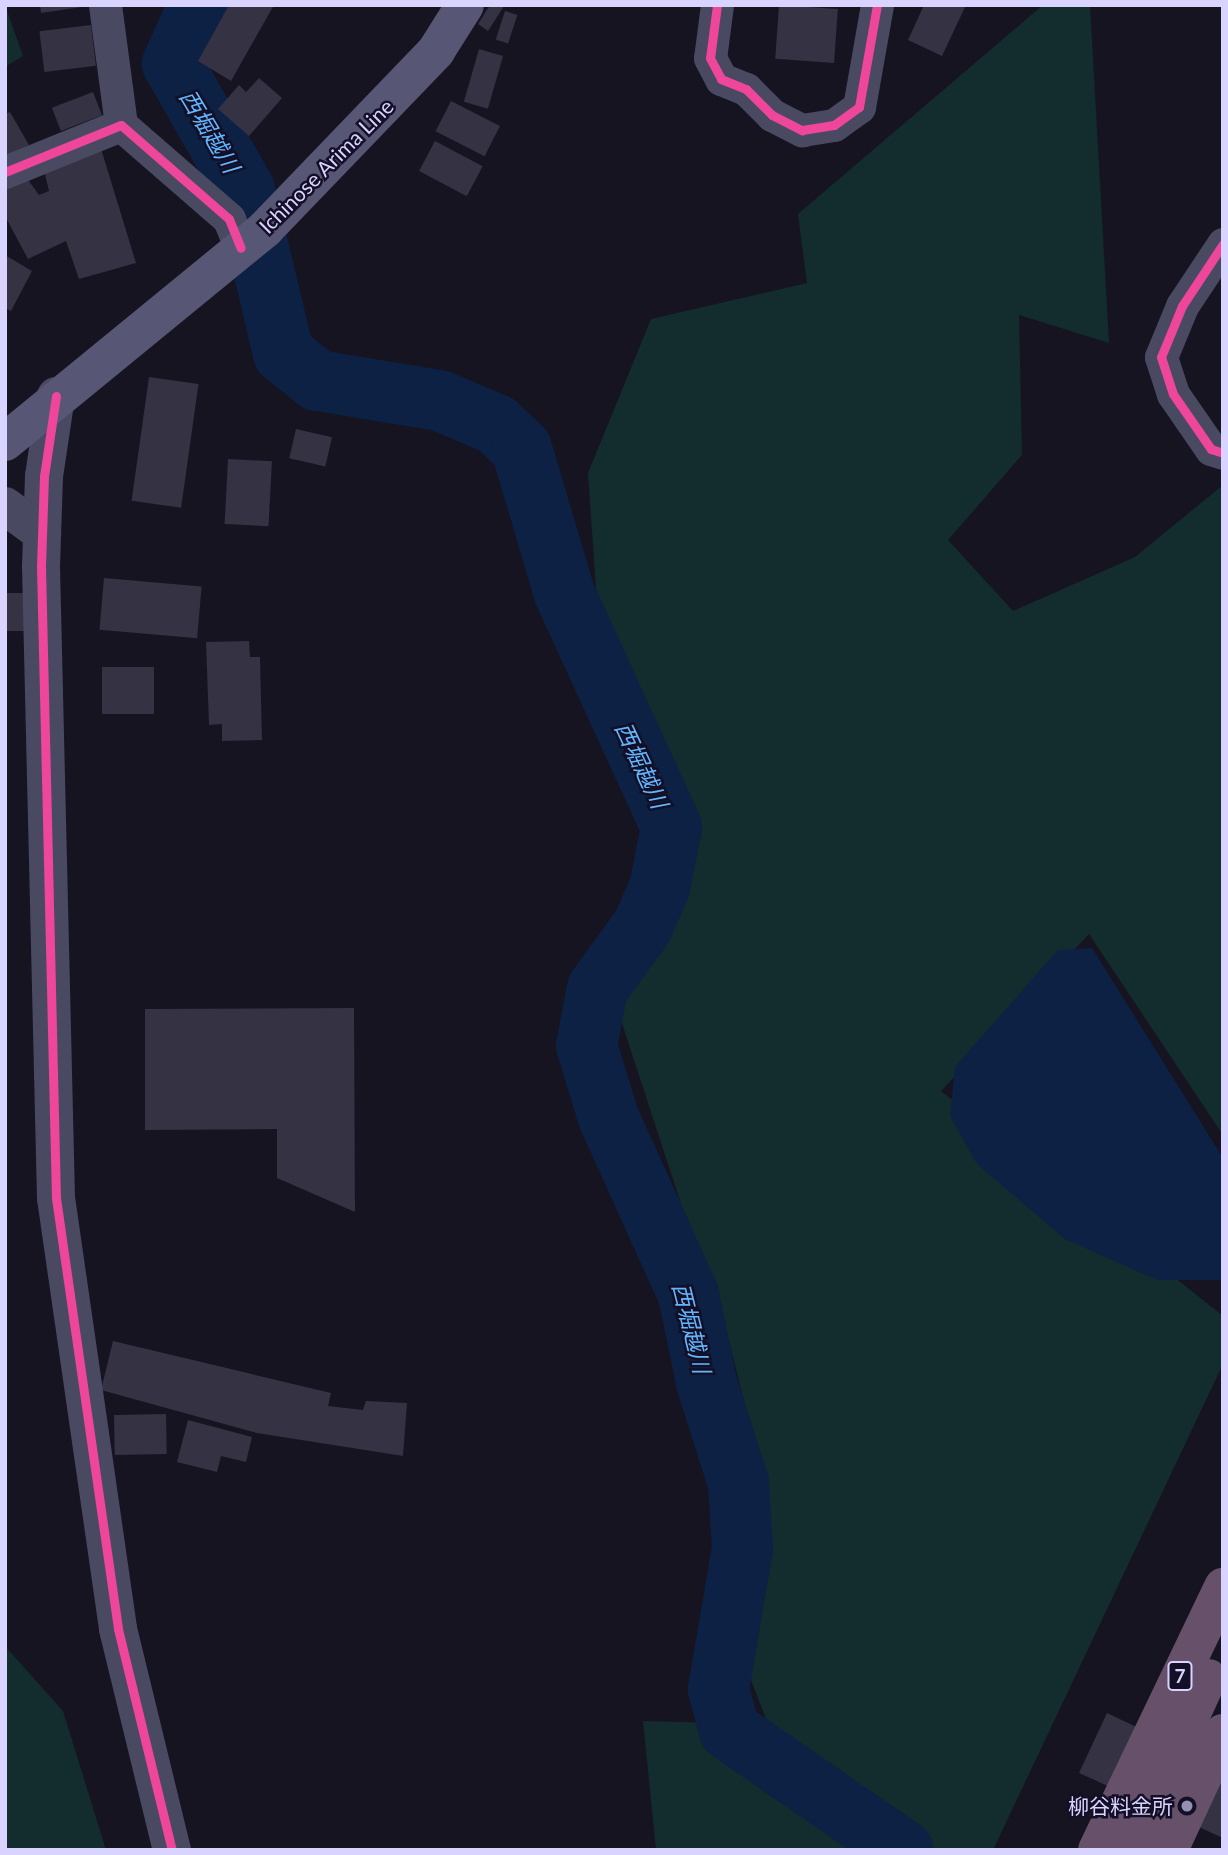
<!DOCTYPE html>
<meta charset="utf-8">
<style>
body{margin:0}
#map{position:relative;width:1228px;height:1855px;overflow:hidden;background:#161421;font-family:Lato,"Noto Sans JP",sans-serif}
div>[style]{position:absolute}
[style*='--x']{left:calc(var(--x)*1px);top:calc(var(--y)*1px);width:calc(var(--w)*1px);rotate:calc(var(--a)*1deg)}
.green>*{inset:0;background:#132c2d}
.water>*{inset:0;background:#0d2144}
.river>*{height:61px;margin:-30.5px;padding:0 30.5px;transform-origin:30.5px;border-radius:30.5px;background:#0d2144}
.building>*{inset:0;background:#343243;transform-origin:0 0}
.minor>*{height:33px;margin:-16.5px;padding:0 16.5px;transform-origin:16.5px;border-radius:16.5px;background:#4a4962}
.tertiary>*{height:38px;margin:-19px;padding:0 19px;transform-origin:19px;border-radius:19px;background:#4a4962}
.secondary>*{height:38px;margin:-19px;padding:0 19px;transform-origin:19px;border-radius:19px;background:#575674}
.motorway>*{height:38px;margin:-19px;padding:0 19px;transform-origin:19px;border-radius:19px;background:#67516a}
.cycleway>*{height:9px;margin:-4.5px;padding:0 4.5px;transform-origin:4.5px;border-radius:4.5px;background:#ed469a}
.dots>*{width:19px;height:19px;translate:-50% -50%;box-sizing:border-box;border:4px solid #130f26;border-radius:50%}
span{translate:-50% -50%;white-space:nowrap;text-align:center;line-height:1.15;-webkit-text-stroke:5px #130f26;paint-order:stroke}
.shield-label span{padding:2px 5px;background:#130f26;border:2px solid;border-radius:5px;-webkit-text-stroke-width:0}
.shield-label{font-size:19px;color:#d9d4ff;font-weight:700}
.street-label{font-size:21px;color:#d9d4ff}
.poi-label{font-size:21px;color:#d9d4ff}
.right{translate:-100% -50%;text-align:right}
.water-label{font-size:23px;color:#62b6ff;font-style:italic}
.frame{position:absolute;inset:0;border:7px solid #d9d4ff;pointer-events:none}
</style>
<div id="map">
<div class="green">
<div style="clip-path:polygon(5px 5px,23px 56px,5px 67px)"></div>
<div style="clip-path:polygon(1043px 5px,1090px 5px,1109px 343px,1019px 315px,1022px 455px,948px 540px,1013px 611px,1135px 557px,1223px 485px,1223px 1135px,1089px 934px,941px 1091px,1223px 1316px,1223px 1364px,993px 1850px,656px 1850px,643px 1721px,768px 1724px,749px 1675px,752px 1434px,729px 1341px,692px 1268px,682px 1207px,618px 1011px,694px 806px,599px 633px,588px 473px,651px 319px,807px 283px,798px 214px)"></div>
<div style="clip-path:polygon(5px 1646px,63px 1711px,106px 1850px,5px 1850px)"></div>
</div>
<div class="water">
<div style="clip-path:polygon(1092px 948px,1223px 1158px,1223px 1280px,1157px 1280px,1065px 1239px,977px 1164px,950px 1116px,955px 1067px,1058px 950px)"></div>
</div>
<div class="river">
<div style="--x:198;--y:5;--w:64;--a:114.1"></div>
<div style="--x:172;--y:63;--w:145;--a:60.3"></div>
<div style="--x:244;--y:189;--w:169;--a:76.6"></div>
<div style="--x:283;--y:353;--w:43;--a:38.5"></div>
<div style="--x:317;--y:380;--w:124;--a:9.3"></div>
<div style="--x:439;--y:400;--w:62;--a:22.8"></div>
<div style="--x:496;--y:424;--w:35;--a:44"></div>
<div style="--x:521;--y:448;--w:151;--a:73.5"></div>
<div style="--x:564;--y:593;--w:257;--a:65.4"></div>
<div style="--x:671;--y:827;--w:61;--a:101.3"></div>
<div style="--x:659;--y:887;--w:43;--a:113.6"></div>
<div style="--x:642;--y:926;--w:77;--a:126"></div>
<div style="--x:597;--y:988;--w:58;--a:100.9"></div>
<div style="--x:586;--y:1045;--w:75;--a:73"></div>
<div style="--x:608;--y:1117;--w:194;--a:65.7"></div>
<div style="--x:688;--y:1294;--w:90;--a:78.4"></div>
<div style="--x:706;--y:1382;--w:106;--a:72.4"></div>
<div style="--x:738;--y:1483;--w:65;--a:86.5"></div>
<div style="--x:742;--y:1548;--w:143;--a:99.7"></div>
<div style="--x:718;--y:1689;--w:42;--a:75"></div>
<div style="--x:729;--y:1730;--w:211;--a:34.6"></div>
</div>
<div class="building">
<div style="clip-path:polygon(40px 5px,82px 5px,82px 7px,41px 13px)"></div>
<div style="clip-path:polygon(229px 5px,274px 5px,231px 81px,198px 61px)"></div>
<div style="clip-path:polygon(490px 5px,504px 6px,488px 31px,478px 24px)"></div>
<div style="left:779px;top:5px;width:59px;height:54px;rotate:4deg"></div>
<div style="clip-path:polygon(924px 5px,966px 5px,942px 56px,908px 40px)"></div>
<div style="left:505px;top:11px;width:13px;height:30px;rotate:18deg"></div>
<div style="left:91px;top:25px;width:41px;height:52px;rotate:83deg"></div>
<div style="left:479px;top:49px;width:25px;height:55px;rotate:16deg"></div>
<div style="clip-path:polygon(259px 78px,282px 98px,249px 136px,218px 109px,239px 85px,246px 92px)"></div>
<div style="left:93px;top:92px;width:25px;height:44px;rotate:69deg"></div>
<div style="left:451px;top:101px;width:55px;height:34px;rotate:27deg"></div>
<div style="clip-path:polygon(10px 112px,29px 145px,5px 158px,5px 114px)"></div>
<div style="left:435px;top:141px;width:54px;height:34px;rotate:28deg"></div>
<div style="clip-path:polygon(99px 142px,136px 263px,79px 279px,66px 241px,28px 259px,5px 216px,5px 180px,21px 170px,39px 195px,49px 191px,42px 162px)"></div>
<div style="clip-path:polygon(5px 255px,32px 271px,11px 311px,5px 308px)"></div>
<div style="left:149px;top:377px;width:50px;height:125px;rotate:8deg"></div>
<div style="left:296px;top:429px;width:37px;height:30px;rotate:13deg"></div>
<div style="left:228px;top:459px;width:44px;height:65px;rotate:3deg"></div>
<div style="left:104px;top:578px;width:98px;height:52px;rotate:5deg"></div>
<div style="left:5px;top:593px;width:19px;height:38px"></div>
<div style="clip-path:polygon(249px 641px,250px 657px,260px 657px,262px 740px,222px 741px,222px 724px,209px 725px,206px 642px)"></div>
<div style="left:154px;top:667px;width:47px;height:52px;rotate:90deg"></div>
<div style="clip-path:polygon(354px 1008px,355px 1212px,277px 1178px,277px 1129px,145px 1130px,145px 1009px)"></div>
<div style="clip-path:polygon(113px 1341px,331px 1393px,328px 1406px,363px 1410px,366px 1401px,407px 1403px,403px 1456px,257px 1433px,101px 1390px)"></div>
<div style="left:166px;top:1414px;width:40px;height:52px;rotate:89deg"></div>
<div style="clip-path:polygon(188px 1420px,252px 1437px,246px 1462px,221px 1456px,217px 1472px,177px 1462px)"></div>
<div style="clip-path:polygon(1107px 1713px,1223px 1768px,1223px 1838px,1079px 1773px)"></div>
</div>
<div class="minor">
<div style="--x:105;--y:5;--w:121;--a:82.4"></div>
<div style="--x:717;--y:5;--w:53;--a:97.5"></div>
<div style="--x:710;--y:58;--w:24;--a:62"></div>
<div style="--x:721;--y:79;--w:27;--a:22"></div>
<div style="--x:746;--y:89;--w:37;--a:45"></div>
<div style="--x:772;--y:115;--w:34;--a:27"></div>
<div style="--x:802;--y:130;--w:32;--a:-9"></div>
<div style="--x:834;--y:125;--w:31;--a:-36"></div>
<div style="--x:859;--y:107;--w:104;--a:-80"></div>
<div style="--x:5;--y:172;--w:125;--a:-22.1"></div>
<div style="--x:121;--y:125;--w:143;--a:41"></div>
<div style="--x:229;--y:219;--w:31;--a:68"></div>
<div style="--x:1223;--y:244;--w:74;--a:123.5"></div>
<div style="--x:1182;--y:306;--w:55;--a:112.4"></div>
<div style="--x:1161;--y:357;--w:39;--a:72"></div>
<div style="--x:1173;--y:394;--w:67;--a:55.4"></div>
<div style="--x:1211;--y:449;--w:13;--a:18"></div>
</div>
<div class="tertiary">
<div style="--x:56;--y:396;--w:81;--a:98.5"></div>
<div style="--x:44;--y:476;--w:91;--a:91.9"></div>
<div style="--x:41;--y:567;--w:631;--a:88.64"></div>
<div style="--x:56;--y:1198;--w:435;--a:81.8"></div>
<div style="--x:118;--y:1629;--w:228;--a:76.3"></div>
<div style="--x:5;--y:506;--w:46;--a:36.1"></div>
</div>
<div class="secondary">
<div style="--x:5;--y:442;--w:336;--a:-39.3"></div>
<div style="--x:265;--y:229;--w:247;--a:-46.1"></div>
<div style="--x:436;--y:51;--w:54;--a:-57.8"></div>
</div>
<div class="motorway">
<div style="--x:1097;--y:1850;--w:292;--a:-64.4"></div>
<div style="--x:1130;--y:1850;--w:189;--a:-65.6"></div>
<div style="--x:1169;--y:1850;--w:129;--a:-65.2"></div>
</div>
<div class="cycleway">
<div style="--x:717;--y:5;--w:53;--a:97.5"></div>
<div style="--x:710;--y:58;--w:24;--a:62"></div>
<div style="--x:721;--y:79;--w:27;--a:22"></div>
<div style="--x:746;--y:89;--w:37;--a:45"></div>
<div style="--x:772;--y:115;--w:34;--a:27"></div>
<div style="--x:802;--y:130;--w:32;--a:-9"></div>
<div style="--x:834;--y:125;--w:31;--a:-36"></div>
<div style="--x:859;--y:107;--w:104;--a:-80"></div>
<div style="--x:5;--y:172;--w:125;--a:-22.1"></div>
<div style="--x:121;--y:125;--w:143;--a:41"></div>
<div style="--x:229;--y:219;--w:31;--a:68"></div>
<div style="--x:1223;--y:244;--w:74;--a:123.5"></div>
<div style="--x:1182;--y:306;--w:55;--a:112.4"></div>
<div style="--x:1161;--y:357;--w:39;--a:72"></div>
<div style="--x:1173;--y:394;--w:67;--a:55.4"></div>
<div style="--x:1211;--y:449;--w:13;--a:18"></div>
<div style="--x:56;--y:396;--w:81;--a:98.5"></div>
<div style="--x:44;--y:476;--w:91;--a:91.9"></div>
<div style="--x:41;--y:567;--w:631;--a:88.64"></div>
<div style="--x:56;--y:1198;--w:435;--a:81.8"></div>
<div style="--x:118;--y:1629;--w:228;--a:76.3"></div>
</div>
<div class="dots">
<div style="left:1187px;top:1806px;background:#9591b1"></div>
</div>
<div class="shield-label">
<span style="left:1180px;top:1676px">7</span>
</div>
<div class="street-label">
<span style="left:326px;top:166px;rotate:-45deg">Ichinose Arima Line</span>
</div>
<div class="poi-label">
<span class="right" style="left:1173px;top:1806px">柳谷料金所</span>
</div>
<div class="water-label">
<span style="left:210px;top:131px;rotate:59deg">西堀越川</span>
<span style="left:642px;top:765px;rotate:65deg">西堀越川</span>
<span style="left:692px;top:1328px;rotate:76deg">西堀越川</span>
</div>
<div class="frame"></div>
</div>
